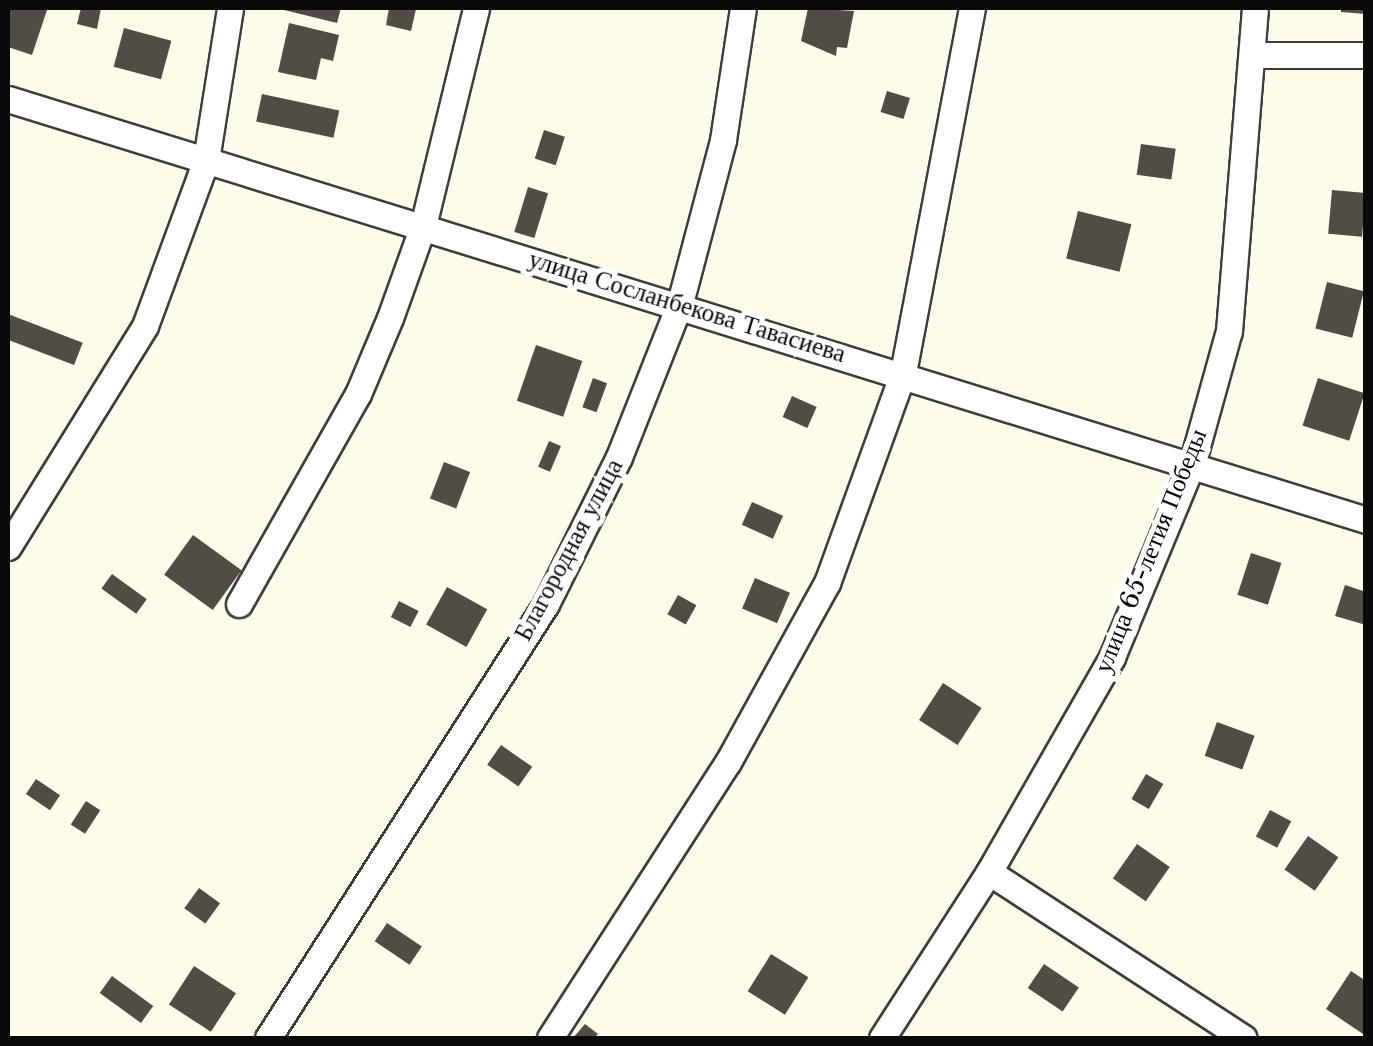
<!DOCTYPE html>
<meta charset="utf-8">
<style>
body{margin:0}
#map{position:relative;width:1373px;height:1046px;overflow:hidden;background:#fdfbe9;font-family:"Libre Baskerville",serif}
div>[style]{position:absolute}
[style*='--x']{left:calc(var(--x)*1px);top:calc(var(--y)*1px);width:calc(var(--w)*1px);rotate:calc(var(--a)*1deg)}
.building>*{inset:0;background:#524c47;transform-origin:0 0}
.roads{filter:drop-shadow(2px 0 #3d3d3d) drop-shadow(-2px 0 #3d3d3d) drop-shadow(0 2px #3d3d3d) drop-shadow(0 -2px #3d3d3d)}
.minor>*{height:25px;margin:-12.5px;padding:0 12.5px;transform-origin:12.5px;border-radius:12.5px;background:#fff}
span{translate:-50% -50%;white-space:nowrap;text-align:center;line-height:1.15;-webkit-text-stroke:10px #fff;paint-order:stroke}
.street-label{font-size:25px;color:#0a0a0a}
.frame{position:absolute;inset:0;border:10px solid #0a0a0a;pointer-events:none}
</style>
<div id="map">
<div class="building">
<div style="clip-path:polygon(10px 8px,47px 10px,32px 55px,8px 47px)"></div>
<div style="clip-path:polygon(81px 8px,101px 8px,97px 29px,77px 24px)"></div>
<div style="clip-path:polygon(276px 8px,341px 8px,337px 23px)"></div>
<div style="clip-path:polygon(389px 8px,416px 9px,411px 31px,386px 25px)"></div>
<div style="clip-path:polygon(808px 8px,854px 11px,847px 48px,837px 47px,836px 56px,801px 41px)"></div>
<div style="clip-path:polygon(1341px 8px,1366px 8px,1366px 14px,1341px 12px)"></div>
<div style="clip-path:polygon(289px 23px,339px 35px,333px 61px,321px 58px,316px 80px,278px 72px)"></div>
<div style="left:124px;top:28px;width:49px;height:40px;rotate:15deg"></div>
<div style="left:887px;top:91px;width:24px;height:22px;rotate:17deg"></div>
<div style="left:262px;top:94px;width:79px;height:28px;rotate:12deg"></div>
<div style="left:544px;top:130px;width:22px;height:30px;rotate:18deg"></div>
<div style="left:1141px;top:144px;width:35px;height:31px;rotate:8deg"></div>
<div style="left:528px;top:187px;width:21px;height:47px;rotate:17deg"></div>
<div style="left:1332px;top:190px;width:34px;height:44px;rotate:5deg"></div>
<div style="left:1078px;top:211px;width:55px;height:49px;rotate:14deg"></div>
<div style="left:1327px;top:282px;width:38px;height:48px;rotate:14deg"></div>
<div style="left:8px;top:314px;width:80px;height:24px;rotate:21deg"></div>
<div style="left:536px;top:345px;width:49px;height:59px;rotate:19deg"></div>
<div style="left:593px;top:378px;width:15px;height:31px;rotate:20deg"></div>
<div style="left:1318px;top:378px;width:49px;height:50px;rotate:18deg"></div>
<div style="left:792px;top:396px;width:27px;height:23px;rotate:24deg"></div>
<div style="left:549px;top:441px;width:13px;height:28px;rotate:23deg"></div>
<div style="left:444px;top:462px;width:28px;height:39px;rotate:21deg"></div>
<div style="left:752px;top:502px;width:34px;height:25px;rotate:24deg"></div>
<div style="left:193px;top:535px;width:60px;height:49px;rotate:36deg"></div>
<div style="left:1251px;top:553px;width:32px;height:44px;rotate:18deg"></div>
<div style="left:112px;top:574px;width:43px;height:18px;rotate:36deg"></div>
<div style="left:755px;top:578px;width:38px;height:33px;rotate:23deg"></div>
<div style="clip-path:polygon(1345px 585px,1366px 592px,1366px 625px,1335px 616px)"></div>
<div style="left:447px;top:587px;width:46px;height:43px;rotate:29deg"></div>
<div style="left:678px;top:595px;width:21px;height:22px;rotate:29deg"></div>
<div style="left:399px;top:601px;width:22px;height:18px;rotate:27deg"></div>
<div style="left:943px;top:683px;width:46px;height:44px;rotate:33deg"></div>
<div style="left:1217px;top:722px;width:40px;height:36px;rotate:20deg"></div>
<div style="left:501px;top:745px;width:38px;height:24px;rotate:35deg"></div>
<div style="left:1146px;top:774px;width:20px;height:29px;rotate:30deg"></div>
<div style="left:36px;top:779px;width:29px;height:18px;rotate:34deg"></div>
<div style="left:86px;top:801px;width:17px;height:28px;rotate:33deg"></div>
<div style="left:1270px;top:810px;width:24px;height:30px;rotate:28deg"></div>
<div style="left:1308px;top:836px;width:37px;height:41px;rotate:35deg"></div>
<div style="left:1137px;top:844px;width:40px;height:42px;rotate:35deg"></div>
<div style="left:199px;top:888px;width:26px;height:25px;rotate:36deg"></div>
<div style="left:387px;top:923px;width:42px;height:22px;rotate:34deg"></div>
<div style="left:771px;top:954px;width:44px;height:44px;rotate:32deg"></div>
<div style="left:1044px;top:964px;width:42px;height:29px;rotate:34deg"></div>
<div style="left:194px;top:966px;width:50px;height:46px;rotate:33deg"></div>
<div style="clip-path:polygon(1351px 971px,1366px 981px,1366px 1036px,1326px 1009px)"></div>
<div style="left:112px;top:976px;width:51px;height:21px;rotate:36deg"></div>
<div style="clip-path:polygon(585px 1024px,598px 1034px,594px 1038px,573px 1038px)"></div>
</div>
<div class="roads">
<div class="minor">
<div style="--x:1254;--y:55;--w:112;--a:0"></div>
<div style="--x:8;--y:99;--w:1422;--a:17.22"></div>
<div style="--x:8;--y:547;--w:260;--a:-58.2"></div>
<div style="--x:145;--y:326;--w:177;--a:-69.8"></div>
<div style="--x:206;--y:160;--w:154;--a:-81"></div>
<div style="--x:239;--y:604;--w:241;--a:-60.5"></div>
<div style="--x:358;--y:394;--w:82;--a:-67.2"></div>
<div style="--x:390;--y:318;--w:98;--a:-70.3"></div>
<div style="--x:423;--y:226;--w:224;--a:-76.3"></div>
<div style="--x:989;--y:872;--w:304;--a:33.1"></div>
<div style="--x:268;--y:1038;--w:515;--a:-57.36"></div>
<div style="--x:546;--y:604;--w:164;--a:-63.6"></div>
<div style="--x:619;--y:457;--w:166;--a:-68.4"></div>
<div style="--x:680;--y:303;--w:169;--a:-75.2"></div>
<div style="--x:723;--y:140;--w:134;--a:-81.4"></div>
<div style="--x:550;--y:1038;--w:328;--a:-57.2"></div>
<div style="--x:728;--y:762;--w:205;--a:-61.1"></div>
<div style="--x:827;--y:583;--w:223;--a:-70.1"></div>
<div style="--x:903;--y:373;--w:371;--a:-79.3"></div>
<div style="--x:882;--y:1038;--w:197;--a:-57.2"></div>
<div style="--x:989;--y:872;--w:248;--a:-60.2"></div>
<div style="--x:1112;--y:657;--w:209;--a:-67.5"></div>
<div style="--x:1192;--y:464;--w:138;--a:-74.5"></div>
<div style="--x:1229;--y:331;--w:324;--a:-85.4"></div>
</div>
</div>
<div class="street-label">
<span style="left:687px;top:307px;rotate:17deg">улица Сосланбекова Тавасиева</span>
<span style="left:569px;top:550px;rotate:-62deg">Благородная улица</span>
<span style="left:1151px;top:551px;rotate:-68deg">улица 65-летия Победы</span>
</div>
<div class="frame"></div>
</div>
